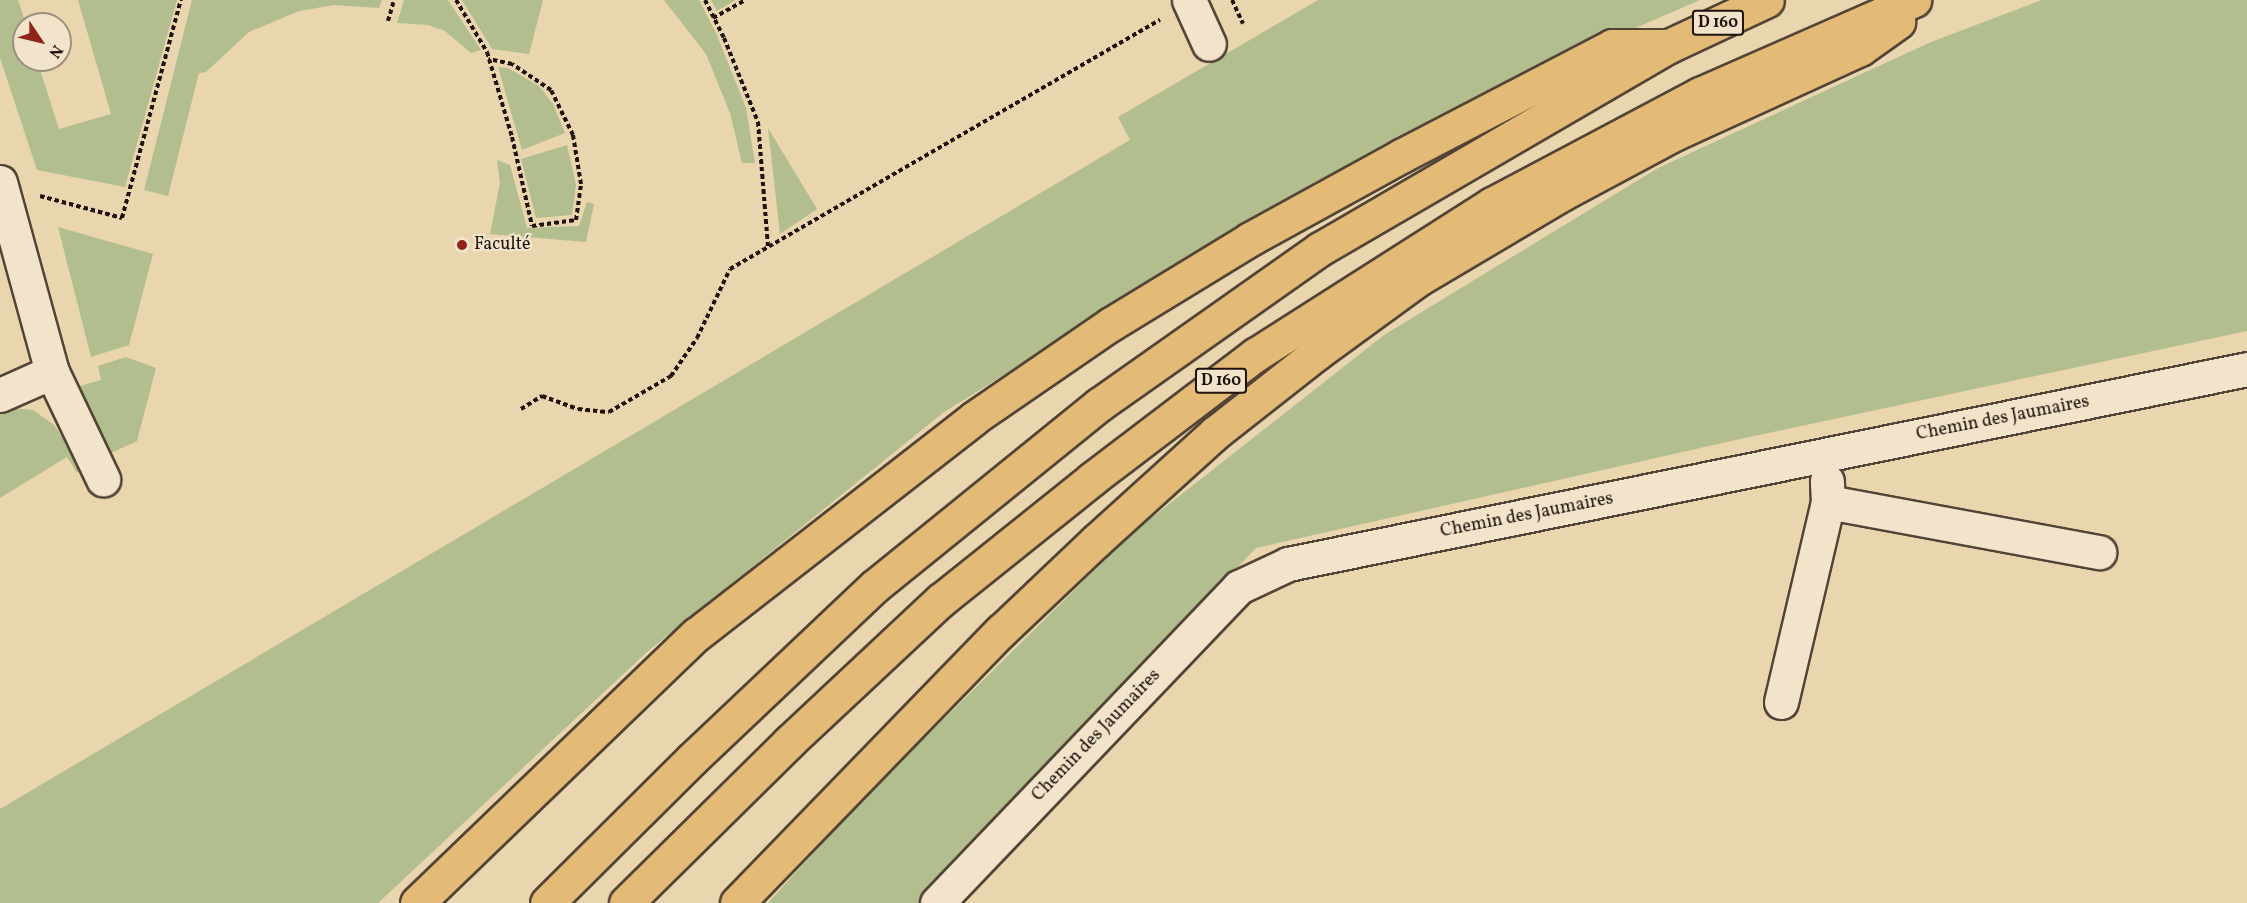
<!DOCTYPE html>
<meta charset="utf-8">
<style>
body{margin:0}
#map{position:relative;width:2247px;height:903px;overflow:hidden;background:#e9d5ae;font-family:Vollkorn,serif}
div>[style]{position:absolute}
[style*='--x']{left:calc(var(--x)*1px);top:calc(var(--y)*1px);width:calc(var(--w)*1px);rotate:calc(var(--a)*1deg)}
.green>*{inset:0;background:#b2be8e}
.path>*{height:4px;margin-top:-2px;transform-origin:0;background:repeating-linear-gradient(90deg,#20130e 0 4.5px,transparent 0 7.5px)}
.roads{filter:drop-shadow(2px 0 #524436) drop-shadow(-2px 0 #524436) drop-shadow(0 2px #524436) drop-shadow(0 -2px #524436)}
.minor>*{height:33px;margin:-16.5px;padding:0 16.5px;transform-origin:16.5px;border-radius:16.5px;background:#f1e4ca}
.highway>*{height:33px;margin:-16.5px;padding:0 16.5px;transform-origin:16.5px;border-radius:16.5px;background:#e4ba77}
.dots>*{width:16px;height:16px;translate:-50% -50%;box-sizing:border-box;border:3px solid #f1e4ca;border-radius:50%}
span{translate:-50% -50%;white-space:nowrap;text-align:center;line-height:1.15;-webkit-text-stroke:4.5px #f1e4ca;paint-order:stroke}
.shield-label span{padding:2px 4px;background:#f1e4ca;border:2px solid;border-radius:4px;-webkit-text-stroke-width:0}
.shield-label{font-size:16px;color:#20130e;font-weight:700}
.poi-label{font-size:18px;color:#20130e}
.left{translate:0 -50%;text-align:left}
.street-label{font-size:18px;color:#20130e}
.north{position:absolute;left:12px;top:12px;width:60px;height:60px;box-sizing:border-box;background:#f1e4ca;border:2px solid #9d907f;border-radius:50%;rotate:125deg;font-size:16px;font-weight:700;line-height:24px;text-align:center;color:#20130e}
.north::after{content:'';display:block;margin:auto;width:21px;height:27px;background:#8f2418;clip-path:polygon(50% 0,100% 100%,50% 72%,0 100%)}
</style>
<div id="map">
<div class="green">
<div style="clip-path:polygon(0 0,18px 0,26px 24px,24px 60px,37px 60px,59px 129px,111px 114px,78px 0,177px 0,125px 187px,37px 170px,0 58px)"></div>
<div style="clip-path:polygon(192px 0,382px 0,379px 8px,334px 5px,299px 11px,249px 32px,206px 72px,199px 73px,168px 196px,144px 190px)"></div>
<div style="clip-path:polygon(404px 0,448px 0,481px 50px,471px 53px,445px 31px,428px 25px,397px 23px)"></div>
<div style="clip-path:polygon(462px 0,543px 0,529px 54px,492px 49px)"></div>
<div style="clip-path:polygon(664px 0,699px 0,716px 33px,746px 108px,755px 163px,742px 163px,730px 113px,706px 54px)"></div>
<div style="clip-path:polygon(711px 0,736px 0,717px 11px)"></div>
<div style="clip-path:polygon(1318px 0,1700px 0,1640px 26px,1317px 181px,944px 412px,647px 652px,378px 903px,0 903px,0 809px,1130px 140px,1118px 117px)"></div>
<div style="clip-path:polygon(2042px 0,2247px 0,2247px 331px,1740px 439px,1256px 548px,1035px 778px,923px 903px,768px 903px,857px 805px,1131px 534px,1384px 335px,1658px 168px,1931px 42px)"></div>
<div style="clip-path:polygon(498px 67px,508px 68px,539px 86px,553px 104px,565px 133px,522px 150px)"></div>
<div style="clip-path:polygon(768px 128px,817px 209px,780px 234px)"></div>
<div style="clip-path:polygon(567px 145px,576px 185px,572px 215px,536px 218px,521px 159px)"></div>
<div style="clip-path:polygon(497px 160px,510px 165px,527px 228px,579px 226px,587px 202px,594px 204px,586px 242px,490px 234px,500px 183px)"></div>
<div style="clip-path:polygon(58px 227px,153px 254px,129px 345px,91px 357px)"></div>
<div style="clip-path:polygon(126px 357px,156px 368px,137px 441px,111px 453px,73px 388px,101px 380px,98px 366px)"></div>
<div style="clip-path:polygon(11px 408px,33px 410px,54px 425px,83px 469px,77px 473px,67px 457px,0 498px,0 414px)"></div>
</div>
<div class="path">
<div style="--x:456;--y:0;--w:61;--a:59.2"></div>
<div style="--x:487;--y:52;--w:89;--a:73.6"></div>
<div style="--x:512;--y:137;--w:91;--a:77.3"></div>
<div style="--x:532;--y:226;--w:44;--a:-7.8"></div>
<div style="--x:576;--y:220;--w:36;--a:-82"></div>
<div style="--x:581;--y:184;--w:50;--a:-99.3"></div>
<div style="--x:573;--y:135;--w:50;--a:-116.1"></div>
<div style="--x:551;--y:90;--w:47;--a:-146.3"></div>
<div style="--x:512;--y:64;--w:24;--a:-168"></div>
<div style="--x:705;--y:0;--w:42;--a:63.4"></div>
<div style="--x:724;--y:38;--w:91;--a:68"></div>
<div style="--x:758;--y:122;--w:125;--a:85.4"></div>
<div style="--x:1232;--y:0;--w:26;--a:65"></div>
<div style="--x:713;--y:18;--w:37;--a:-29"></div>
<div style="--x:388;--y:21;--w:22;--a:-74"></div>
<div style="--x:40;--y:196;--w:85;--a:15"></div>
<div style="--x:122;--y:218;--w:226;--a:-74.9"></div>
<div style="--x:521;--y:409;--w:25;--a:-32"></div>
<div style="--x:542;--y:396;--w:38;--a:20"></div>
<div style="--x:578;--y:409;--w:31;--a:6"></div>
<div style="--x:609;--y:412;--w:72;--a:-30.1"></div>
<div style="--x:671;--y:376;--w:46;--a:-55.6"></div>
<div style="--x:697;--y:338;--w:76;--a:-64.4"></div>
<div style="--x:730;--y:269;--w:497;--a:-30.1"></div>
</div>
<div class="roads">
<div class="minor">
<div style="--x:1189;--y:0;--w:48;--a:65.6"></div>
<div style="--x:0;--y:182;--w:197;--a:74.7"></div>
<div style="--x:0;--y:395;--w:57;--a:-23.9"></div>
<div style="--x:52;--y:372;--w:119;--a:64.5"></div>
<div style="--x:1828;--y:502;--w:276;--a:10.5"></div>
<div style="--x:1781;--y:702;--w:205;--a:-76.8"></div>
<div style="--x:1828;--y:502;--w:21;--a:-93"></div>
<div style="--x:937;--y:903;--w:437;--a:-46.3"></div>
<div style="--x:1239;--y:587;--w:54;--a:-25.1"></div>
<div style="--x:1288;--y:564;--w:979;--a:-11.49"></div>
</div>
<div class="highway">
<div style="--x:417;--y:903;--w:388;--a:-43.9"></div>
<div style="--x:697;--y:634;--w:351;--a:-37.9"></div>
<div style="--x:974;--y:418;--w:166;--a:-34.5"></div>
<div style="--x:1111;--y:324;--w:163;--a:-31.4"></div>
<div style="--x:1250;--y:239;--w:172;--a:-28.8"></div>
<div style="--x:1401;--y:156;--w:238;--a:-27.5"></div>
<div style="--x:1612;--y:46;--w:57;--a:0"></div>
<div style="--x:547;--y:903;--w:204;--a:-44.8"></div>
<div style="--x:692;--y:759;--w:252;--a:-43.4"></div>
<div style="--x:875;--y:586;--w:289;--a:-39"></div>
<div style="--x:1100;--y:404;--w:269;--a:-35.2"></div>
<div style="--x:1320;--y:249;--w:404;--a:-30.2"></div>
<div style="--x:1669;--y:46;--w:108;--a:-25.1"></div>
<div style="--x:626;--y:903;--w:229;--a:-44.6"></div>
<div style="--x:789;--y:742;--w:208;--a:-43.1"></div>
<div style="--x:941;--y:600;--w:193;--a:-38.7"></div>
<div style="--x:1092;--y:479;--w:205;--a:-37.3"></div>
<div style="--x:1255;--y:355;--w:281;--a:-32.5"></div>
<div style="--x:1492;--y:204;--w:235;--a:-27.9"></div>
<div style="--x:1700;--y:94;--w:234;--a:-23.7"></div>
<div style="--x:737;--y:903;--w:379;--a:-45.9"></div>
<div style="--x:1001;--y:631;--w:131;--a:-43.5"></div>
<div style="--x:1096;--y:541;--w:161;--a:-42.2"></div>
<div style="--x:1215;--y:433;--w:130;--a:-38.1"></div>
<div style="--x:1317;--y:353;--w:124;--a:-36.1"></div>
<div style="--x:1417;--y:280;--w:169;--a:-30.7"></div>
<div style="--x:1562;--y:194;--w:127;--a:-28.2"></div>
<div style="--x:1674;--y:134;--w:205;--a:-24.6"></div>
<div style="--x:1860;--y:49;--w:47;--a:-35.4"></div>
</div>
</div>
<div class="dots">
<div style="left:462px;top:245px;background:#8f2418"></div>
</div>
<div class="shield-label">
<span style="left:1718px;top:23px">D 160</span>
<span style="left:1221px;top:381px">D 160</span>
</div>
<div class="poi-label">
<span class="left" style="left:474px;top:245px">Faculté</span>
</div>
<div class="street-label">
<span style="left:2003px;top:419px;rotate:-11deg">Chemin des Jaumaires</span>
<span style="left:1527px;top:516px;rotate:-11deg">Chemin des Jaumaires</span>
<span style="left:1097px;top:736px;rotate:-46deg">Chemin des Jaumaires</span>
</div>
<div class="north">N</div>
</div>
